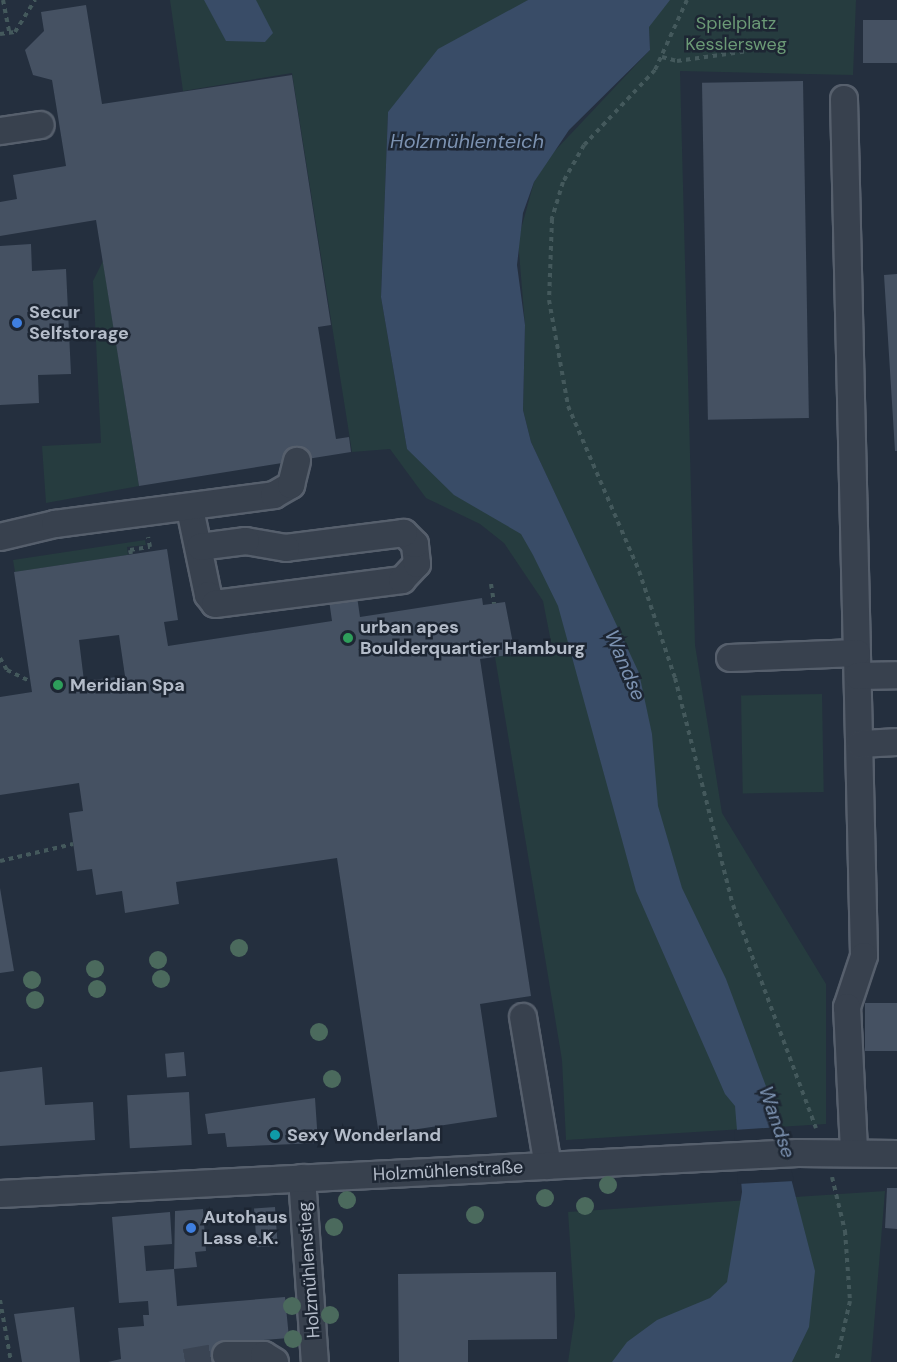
<!DOCTYPE html>
<meta charset="utf-8">
<style>
body{margin:0}
#map{position:relative;width:897px;height:1362px;overflow:hidden;background:#242f3e;font-family:"DM Sans",sans-serif}
div>[style]{position:absolute}
[style*='--x']{left:calc(var(--x)*1px);top:calc(var(--y)*1px);width:calc(var(--w)*1px);rotate:calc(var(--a)*1deg)}
.green>*{inset:0;background:#263c3f;transform-origin:0 0}
.water>*{inset:0;background:#394c67}
.pier>*{inset:0;background:#242f3e}
.building>*{inset:0;background:#455162;transform-origin:0 0}
.minor-tunnel>*{height:26px;margin-top:-13px;transform-origin:0;background:repeating-linear-gradient(90deg,#3a4453 0 26px,transparent 0 39px)}
.path>*{height:4px;margin-top:-2px;transform-origin:0;background:repeating-linear-gradient(90deg,#44595c 0 4.5px,transparent 0 9px)}
.roads{filter:drop-shadow(2px 0 #565f6c) drop-shadow(-2px 0 #565f6c) drop-shadow(0 2px #565f6c) drop-shadow(0 -2px #565f6c)}
.minor>*{height:26px;margin:-13px;padding:0 13px;transform-origin:13px;border-radius:13px;background:#38414e}
.trees>*{width:18px;height:18px;margin:-9px;border-radius:50%;background:#4b6a5d}
.dots>*{width:16px;height:16px;translate:-50% -50%;box-sizing:border-box;border:3px solid #1d2633;border-radius:50%}
span{translate:-50% -50%;white-space:nowrap;text-align:center;line-height:1.15;-webkit-text-stroke:5px #1d2633;paint-order:stroke}
.park-label{font-size:18px;color:#6b9a76}
.poi-label{font-size:18px;color:#b4bcc9;font-weight:700}
.left{translate:0 -50%;text-align:left}
.street-label{font-size:18px;color:#b4bcc9}
.water-label{font-size:20px;color:#7c92b1;font-style:italic}
</style>
<div id="map">
<div class="green">
<div style="clip-path:polygon(170px 0,528px 0,388px 112px,381px 297px,407px 449px,561px 507px,531px 442px,523px 410px,525px 325px,518px 240px,534px 182px,550px 156px,650px 50px,649px 27px,634px 0,856px 0,853px 75px,680px 71px,695px 645px,722px 813px,826px 984px,826px 1124px,566px 1140px,562px 1060px,495px 657px,552px 647px,543px 601px,504px 543px,480px 524px,426px 498px,390px 449px,352px 452px,292px 73px,183px 91px)"></div>
<div style="clip-path:polygon(103px 261px,139px 486px,46px 503px,42px 446px,101px 443px,93px 281px)"></div>
<div style="clip-path:polygon(145px 540px,146px 545px,127px 547px,128px 555px,15px 572px,13px 560px)"></div>
<div style="left:822px;top:694px;width:98px;height:81px;rotate:89deg"></div>
<div style="clip-path:polygon(885px 1191px,871px 1362px,568px 1362px,575px 1316px,568px 1212px)"></div>
</div>
<div class="water">
<div style="clip-path:polygon(204px 0,256px 0,273px 33px,265px 42px,226px 41px)"></div>
<div style="clip-path:polygon(528px 0,670px 0,649px 27px,650px 50px,569px 130px,534px 182px,523px 213px,517px 265px,525px 325px,523px 410px,531px 442px,639px 673px,652px 734px,658px 806px,682px 888px,726px 979px,770px 1097px,815px 1271px,809px 1327px,792px 1362px,612px 1362px,627px 1342px,657px 1320px,710px 1298px,727px 1282px,742px 1192px,735px 1106px,725px 1094px,636px 891px,558px 606px,533px 555px,521px 534px,454px 495px,407px 449px,381px 297px,388px 112px,438px 49px)"></div>
</div>
<div class="pier">
<div style="clip-path:polygon(781px 1127px,794px 1181px,738px 1184px,734px 1130px)"></div>
</div>
<div class="building">
<div style="clip-path:polygon(86px 5px,102px 104px,292px 75px,331px 325px,318px 327px,336px 439px,349px 437px,351px 452px,139px 486px,96px 220px,0 236px,0 202px,17px 199px,13px 175px,66px 166px,52px 80px,33px 75px,25px 50px,44px 31px,41px 12px)"></div>
<div style="left:897px;top:20px;width:43px;height:34px;rotate:90deg"></div>
<div style="left:803px;top:81px;width:337px;height:101px;rotate:89deg"></div>
<div style="clip-path:polygon(31px 244px,32px 271px,66px 269px,71px 374px,38px 375px,39px 403px,0 405px,0 246px)"></div>
<div style="clip-path:polygon(897px 274px,897px 451px,895px 451px,884px 275px)"></div>
<div style="clip-path:polygon(evenodd,167px 549px,178px 620px,164px 622px,168px 646px,332px 621px,329px 600px,357px 596px,360px 617px,482px 598px,483px 605px,505px 602px,515px 654px,480px 659px,531px 996px,480px 1004px,497px 1117px,379px 1135px,337px 858px,176px 882px,179px 904px,125px 913px,122px 891px,96px 895px,92px 869px,77px 871px,69px 813px,83px 811px,79px 783px,0 795px,0 697px,32px 692px,14px 572px,167px 549px,119px 635px,125px 676px,84px 681px,79px 640px,119px 635px)"></div>
<div style="clip-path:polygon(0 888px,14px 971px,0 973px)"></div>
<div style="left:897px;top:1003px;width:48px;height:32px;rotate:90deg"></div>
<div style="left:184px;top:1052px;width:24px;height:19px;rotate:85deg"></div>
<div style="clip-path:polygon(42px 1067px,45px 1105px,93px 1102px,95px 1140px,0 1146px,0 1072px)"></div>
<div style="left:189px;top:1092px;width:53px;height:62px;rotate:87deg"></div>
<div style="clip-path:polygon(315px 1098px,318px 1143px,227px 1147px,225px 1133px,208px 1134px,205px 1114px)"></div>
<div style="clip-path:polygon(887px 1188px,897px 1188px,897px 1229px,885px 1228px)"></div>
<div style="left:275px;top:1207px;width:39px;height:21px;rotate:86deg"></div>
<div style="clip-path:polygon(203px 1209px,206px 1251px,195px 1252px,197px 1267px,174px 1269px,175px 1211px)"></div>
<div style="clip-path:polygon(170px 1212px,172px 1244px,144px 1246px,146px 1271px,174px 1269px,177px 1306px,285px 1297px,289px 1338px,225px 1343px,228px 1362px,108px 1362px,121px 1359px,118px 1328px,144px 1326px,143px 1315px,149px 1315px,148px 1301px,119px 1303px,112px 1217px)"></div>
<div style="clip-path:polygon(556px 1272px,557px 1339px,468px 1340px,468px 1362px,399px 1362px,398px 1274px)"></div>
<div style="clip-path:polygon(74px 1307px,80px 1362px,22px 1362px,14px 1314px)"></div>
</div>
<div class="minor-tunnel">
<div style="--x:185;--y:1362;--w:42;--a:-9.7"></div>
</div>
<div class="path">
<div style="--x:3;--y:0;--w:33;--a:79"></div>
<div style="--x:687;--y:0;--w:77;--a:114.6"></div>
<div style="--x:655;--y:70;--w:103;--a:133.4"></div>
<div style="--x:584;--y:145;--w:43;--a:119.6"></div>
<div style="--x:563;--y:182;--w:39;--a:107"></div>
<div style="--x:552;--y:219;--w:81;--a:92.1"></div>
<div style="--x:549;--y:300;--w:108;--a:79.8"></div>
<div style="--x:568;--y:406;--w:180;--a:66.7"></div>
<div style="--x:639;--y:571;--w:113;--a:71.4"></div>
<div style="--x:675;--y:678;--w:234;--a:75.7"></div>
<div style="--x:733;--y:905;--w:238;--a:69.6"></div>
<div style="--x:0;--y:34;--w:15;--a:-8"></div>
<div style="--x:15;--y:32;--w:38;--a:-58"></div>
<div style="--x:662;--y:57;--w:16;--a:15"></div>
<div style="--x:677;--y:61;--w:72;--a:-8"></div>
<div style="--x:131;--y:554;--w:4;--a:-104"></div>
<div style="--x:130;--y:550;--w:20;--a:-9"></div>
<div style="--x:150;--y:547;--w:10;--a:-101"></div>
<div style="--x:491;--y:584;--w:20;--a:81"></div>
<div style="--x:0;--y:658;--w:14;--a:60"></div>
<div style="--x:7;--y:670;--w:25;--a:26"></div>
<div style="--x:0;--y:861;--w:75;--a:-13.1"></div>
<div style="--x:832;--y:1177;--w:56;--a:76.5"></div>
<div style="--x:845;--y:1231;--w:70;--a:85.9"></div>
<div style="--x:850;--y:1301;--w:63;--a:102.9"></div>
<div style="--x:0;--y:1300;--w:63;--a:79.9"></div>
</div>
<div class="roads">
<div class="minor">
<div style="--x:844;--y:99;--w:857;--a:88.66"></div>
<div style="--x:864;--y:956;--w:54;--a:108.4"></div>
<div style="--x:847;--y:1007;--w:145;--a:87.2"></div>
<div style="--x:0;--y:131;--w:41;--a:-8.3"></div>
<div style="--x:190;--y:509;--w:88;--a:78.2"></div>
<div style="--x:208;--y:595;--w:11;--a:52"></div>
<div style="--x:215;--y:604;--w:189;--a:-7.3"></div>
<div style="--x:402;--y:580;--w:22;--a:-47"></div>
<div style="--x:417;--y:564;--w:20;--a:-96"></div>
<div style="--x:415;--y:544;--w:16;--a:-135"></div>
<div style="--x:404;--y:533;--w:119;--a:172.8"></div>
<div style="--x:286;--y:548;--w:41;--a:-170.1"></div>
<div style="--x:246;--y:541;--w:46;--a:172.6"></div>
<div style="--x:0;--y:537;--w:57;--a:-13.3"></div>
<div style="--x:55;--y:524;--w:221;--a:-7.5"></div>
<div style="--x:274;--y:495;--w:20;--a:-30"></div>
<div style="--x:291;--y:485;--w:25;--a:-76"></div>
<div style="--x:730;--y:658;--w:127;--a:-2.3"></div>
<div style="--x:858;--y:676;--w:39;--a:-1"></div>
<div style="--x:860;--y:744;--w:37;--a:-3"></div>
<div style="--x:523;--y:1017;--w:151;--a:80.5"></div>
<div style="--x:302;--y:1178;--w:184;--a:86"></div>
<div style="--x:0;--y:1194;--w:799;--a:-2.94"></div>
<div style="--x:798;--y:1153;--w:99;--a:0.6"></div>
<div style="--x:226;--y:1355;--w:38;--a:0"></div>
<div style="--x:264;--y:1355;--w:13;--a:32"></div>
</div>
</div>
<div class="trees">
<div style="left:239px;top:948px"></div>
<div style="left:158px;top:960px"></div>
<div style="left:95px;top:969px"></div>
<div style="left:161px;top:979px"></div>
<div style="left:32px;top:980px"></div>
<div style="left:97px;top:989px"></div>
<div style="left:35px;top:1000px"></div>
<div style="left:319px;top:1032px"></div>
<div style="left:332px;top:1079px"></div>
<div style="left:608px;top:1185px"></div>
<div style="left:545px;top:1198px"></div>
<div style="left:347px;top:1200px"></div>
<div style="left:585px;top:1206px"></div>
<div style="left:475px;top:1215px"></div>
<div style="left:334px;top:1227px"></div>
<div style="left:292px;top:1306px"></div>
<div style="left:330px;top:1315px"></div>
<div style="left:293px;top:1339px"></div>
</div>
<div class="dots">
<div style="left:17px;top:323px;background:#3f7fe0"></div>
<div style="left:348px;top:638px;background:#2e9e5b"></div>
<div style="left:58px;top:685px;background:#2e9e5b"></div>
<div style="left:275px;top:1135px;background:#0f9aa8"></div>
<div style="left:191px;top:1228px;background:#3f7fe0"></div>
</div>
<div class="park-label">
<span style="left:736px;top:34px">Spielplatz<br>Kesslersweg</span>
</div>
<div class="poi-label">
<span class="left" style="left:29px;top:323px">Secur<br>Selfstorage</span>
<span class="left" style="left:360px;top:638px">urban apes<br>Boulderquartier Hamburg</span>
<span class="left" style="left:70px;top:685px">Meridian Spa</span>
<span class="left" style="left:287px;top:1135px">Sexy Wonderland</span>
<span class="left" style="left:203px;top:1228px">Autohaus<br>Lass e.K.</span>
</div>
<div class="street-label">
<span style="left:448px;top:1171px;rotate:-3deg">Holzmühlenstraße</span>
<span style="left:309px;top:1270px;rotate:-94deg">Holzmühlenstieg</span>
</div>
<div class="water-label">
<span style="left:467px;top:141px">Holzmühlenteich</span>
<span style="left:625px;top:665px;rotate:67deg">Wandse</span>
<span style="left:777px;top:1122px;rotate:71deg">Wandse</span>
</div>
</div>
